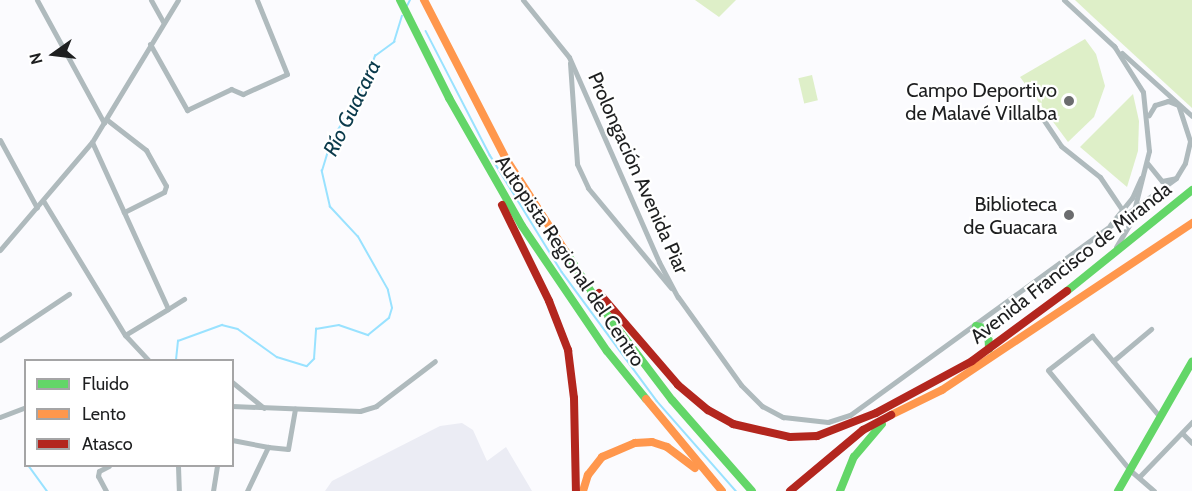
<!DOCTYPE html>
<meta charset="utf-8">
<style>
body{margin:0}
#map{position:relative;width:1192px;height:491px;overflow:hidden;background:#fbfbfe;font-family:Cabin,sans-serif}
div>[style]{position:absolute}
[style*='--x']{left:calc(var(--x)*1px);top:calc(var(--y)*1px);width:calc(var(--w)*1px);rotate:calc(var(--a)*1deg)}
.built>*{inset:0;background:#ebecf4}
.green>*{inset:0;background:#deefc8;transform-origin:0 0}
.stream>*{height:1.5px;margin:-0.75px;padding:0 0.75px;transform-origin:0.75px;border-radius:0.75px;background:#99e2ff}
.street>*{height:5px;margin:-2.5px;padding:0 2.5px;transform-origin:2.5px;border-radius:2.5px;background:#afbabd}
.fast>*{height:8px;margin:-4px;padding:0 4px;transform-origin:4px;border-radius:4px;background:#63d668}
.slow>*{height:8px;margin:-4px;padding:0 4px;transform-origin:4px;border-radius:4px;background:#ff974d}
.jam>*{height:8px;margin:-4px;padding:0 4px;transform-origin:4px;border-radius:4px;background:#b3261e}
.dots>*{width:16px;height:16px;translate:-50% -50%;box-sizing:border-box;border:3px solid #fff;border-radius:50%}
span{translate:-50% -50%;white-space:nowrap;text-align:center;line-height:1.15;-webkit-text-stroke:4.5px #fff;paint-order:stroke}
.poi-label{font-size:20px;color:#1e1f20}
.right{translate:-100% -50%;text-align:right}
.street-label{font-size:20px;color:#1e1f20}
.water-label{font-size:21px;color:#0a3a4b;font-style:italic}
.legend{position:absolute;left:24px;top:359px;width:210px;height:108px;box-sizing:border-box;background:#fff;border:2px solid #a5a5a6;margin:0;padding:8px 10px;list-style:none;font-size:18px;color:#1e1f20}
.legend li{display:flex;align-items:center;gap:12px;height:30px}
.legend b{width:30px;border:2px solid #a5a5a6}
.north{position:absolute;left:24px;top:24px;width:60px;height:60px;-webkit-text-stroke:4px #fff;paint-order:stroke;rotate:256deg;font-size:16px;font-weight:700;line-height:24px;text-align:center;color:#1e1f20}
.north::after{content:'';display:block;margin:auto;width:21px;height:27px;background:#1e1f20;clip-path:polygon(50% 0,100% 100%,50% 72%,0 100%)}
</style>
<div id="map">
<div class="built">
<div style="clip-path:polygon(462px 423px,473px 430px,487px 461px,506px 447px,532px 491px,325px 491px,332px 481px,440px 426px)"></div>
</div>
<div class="green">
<div style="clip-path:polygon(695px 0,736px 0,719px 17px)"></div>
<div style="clip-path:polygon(1075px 0,1192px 0,1192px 108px,1092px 16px)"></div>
<div style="clip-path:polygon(1085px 39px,1096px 54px,1105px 86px,1094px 117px,1068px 142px,1020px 77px)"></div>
<div style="left:812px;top:75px;width:26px;height:14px;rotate:77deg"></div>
<div style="clip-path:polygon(1133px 94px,1139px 121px,1138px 151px,1127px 187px,1080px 147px)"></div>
</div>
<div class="stream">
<div style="--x:407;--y:6;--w:7;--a:-63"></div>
<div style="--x:426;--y:31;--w:140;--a:62.7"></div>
<div style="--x:490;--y:155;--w:137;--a:58.4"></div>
<div style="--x:562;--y:272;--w:160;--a:53.6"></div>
<div style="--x:657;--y:401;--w:120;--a:48.7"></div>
<div style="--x:176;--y:360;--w:19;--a:-84"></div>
<div style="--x:178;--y:341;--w:47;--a:-20"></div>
<div style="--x:222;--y:325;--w:16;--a:14"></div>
<div style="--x:238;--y:329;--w:48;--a:35.7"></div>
<div style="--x:277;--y:357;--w:31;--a:17"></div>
<div style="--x:307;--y:366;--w:10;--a:-45"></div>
<div style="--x:314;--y:359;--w:30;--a:-86"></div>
<div style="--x:316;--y:329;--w:23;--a:-10"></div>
<div style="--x:339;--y:325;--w:31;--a:19"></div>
<div style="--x:368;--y:335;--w:27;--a:-39"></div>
<div style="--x:389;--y:318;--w:10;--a:-73"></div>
<div style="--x:392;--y:308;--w:18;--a:-103"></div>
<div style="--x:388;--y:290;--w:61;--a:-119.5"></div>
<div style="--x:358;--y:237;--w:41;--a:-133"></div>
<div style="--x:330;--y:207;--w:37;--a:-103"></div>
<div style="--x:322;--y:171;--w:30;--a:-73"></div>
<div style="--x:331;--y:142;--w:69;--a:-59.7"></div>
<div style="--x:366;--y:82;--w:28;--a:-71"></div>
<div style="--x:375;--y:56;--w:24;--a:-36"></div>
<div style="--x:394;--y:42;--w:27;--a:-73"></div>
<div style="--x:29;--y:466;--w:31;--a:54"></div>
</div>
<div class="street">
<div style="--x:37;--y:0;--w:140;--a:61.4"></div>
<div style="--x:151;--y:0;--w:25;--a:61"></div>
<div style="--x:523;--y:0;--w:73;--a:51.1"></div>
<div style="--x:569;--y:57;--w:224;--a:66.3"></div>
<div style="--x:659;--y:262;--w:40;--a:62"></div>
<div style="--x:678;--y:297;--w:108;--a:54.4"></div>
<div style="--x:741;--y:385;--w:30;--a:45"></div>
<div style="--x:762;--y:406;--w:24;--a:28"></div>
<div style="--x:783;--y:417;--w:45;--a:6.3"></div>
<div style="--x:828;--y:422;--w:23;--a:-18"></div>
<div style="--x:850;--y:415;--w:403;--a:-36"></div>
<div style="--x:1064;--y:0;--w:69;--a:42.7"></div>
<div style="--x:150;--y:44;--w:76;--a:60.7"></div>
<div style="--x:187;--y:110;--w:49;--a:-25.5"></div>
<div style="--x:231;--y:89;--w:13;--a:23"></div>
<div style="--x:243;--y:94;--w:48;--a:-24.4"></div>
<div style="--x:287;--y:74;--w:80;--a:-112.1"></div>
<div style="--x:1114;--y:46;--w:54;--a:57.8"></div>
<div style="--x:1143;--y:92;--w:59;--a:84.2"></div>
<div style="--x:1149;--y:151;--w:73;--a:104.2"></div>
<div style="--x:1131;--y:222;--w:29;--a:121"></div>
<div style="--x:1122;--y:53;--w:94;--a:42"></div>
<div style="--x:570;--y:63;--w:101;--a:86"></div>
<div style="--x:577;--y:164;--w:26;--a:65"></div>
<div style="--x:588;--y:188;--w:130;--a:50.3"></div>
<div style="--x:106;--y:119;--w:51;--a:37.8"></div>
<div style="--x:146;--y:150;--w:41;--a:60.9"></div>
<div style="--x:166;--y:186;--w:6;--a:108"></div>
<div style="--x:164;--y:192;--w:45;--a:153.4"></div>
<div style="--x:1043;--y:119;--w:32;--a:56"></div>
<div style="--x:1061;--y:146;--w:50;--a:38.5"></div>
<div style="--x:1100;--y:177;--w:40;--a:56"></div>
<div style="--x:0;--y:140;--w:77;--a:61.4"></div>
<div style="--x:92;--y:142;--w:183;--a:65.5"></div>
<div style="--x:168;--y:309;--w:50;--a:148.8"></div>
<div style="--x:1148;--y:164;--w:22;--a:51"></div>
<div style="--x:1162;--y:181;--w:14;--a:-12"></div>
<div style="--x:1176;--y:178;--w:17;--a:-59"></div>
<div style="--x:1185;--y:163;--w:23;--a:-77"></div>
<div style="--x:1190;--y:141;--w:38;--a:-108"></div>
<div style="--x:1178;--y:105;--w:11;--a:-158"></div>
<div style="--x:1168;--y:101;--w:14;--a:163"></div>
<div style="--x:1155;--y:105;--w:12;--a:121"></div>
<div style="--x:44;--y:202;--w:156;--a:58.7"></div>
<div style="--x:125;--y:335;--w:34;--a:47"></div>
<div style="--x:1110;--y:225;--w:35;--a:-51"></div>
<div style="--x:1132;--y:198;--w:22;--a:-66"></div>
<div style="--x:0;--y:250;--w:142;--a:-49.6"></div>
<div style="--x:92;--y:142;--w:166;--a:-58.8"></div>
<div style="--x:168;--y:309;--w:19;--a:-32"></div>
<div style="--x:0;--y:340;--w:83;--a:-33.7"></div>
<div style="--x:1113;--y:361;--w:50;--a:-40.1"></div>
<div style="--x:232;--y:382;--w:41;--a:39.1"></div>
<div style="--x:232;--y:406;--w:128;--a:2.2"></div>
<div style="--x:360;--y:411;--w:17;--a:-17"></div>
<div style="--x:376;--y:406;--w:74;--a:-37.3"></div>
<div style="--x:0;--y:417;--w:28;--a:-21"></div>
<div style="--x:1182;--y:433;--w:14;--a:45"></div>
<div style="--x:232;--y:440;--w:37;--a:11"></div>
<div style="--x:178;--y:466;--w:25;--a:88"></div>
<div style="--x:1140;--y:476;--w:75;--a:-46.1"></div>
<div style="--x:106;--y:491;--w:17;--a:-118"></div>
<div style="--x:98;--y:476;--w:5;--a:-79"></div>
<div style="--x:99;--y:471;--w:11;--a:-27"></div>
<div style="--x:213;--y:491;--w:25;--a:-81"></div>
<div style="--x:247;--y:491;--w:49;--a:-64.5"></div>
<div style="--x:268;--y:447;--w:20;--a:6"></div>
<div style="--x:288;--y:449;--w:41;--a:-80.1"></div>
<div style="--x:1154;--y:491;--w:32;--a:-139"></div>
<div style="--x:1130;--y:470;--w:129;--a:-129.4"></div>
<div style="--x:1048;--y:370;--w:56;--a:-37.7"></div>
<div style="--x:1092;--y:336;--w:106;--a:50"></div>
</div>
<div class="fast">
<div style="--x:400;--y:0;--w:110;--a:63.4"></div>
<div style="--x:449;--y:98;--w:147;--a:60.3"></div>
<div style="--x:522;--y:226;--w:151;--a:55.8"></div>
<div style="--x:607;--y:351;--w:62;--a:50.9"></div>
<div style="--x:566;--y:252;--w:62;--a:57.6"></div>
<div style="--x:599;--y:304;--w:121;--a:52.8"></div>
<div style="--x:672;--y:400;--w:121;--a:48.7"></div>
<div style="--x:1067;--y:291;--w:161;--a:-38.9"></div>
<div style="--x:976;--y:326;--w:12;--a:14"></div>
<div style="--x:988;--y:329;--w:20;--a:87"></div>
<div style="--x:840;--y:491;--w:37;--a:-68"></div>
<div style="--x:854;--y:457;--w:43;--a:-49.7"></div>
<div style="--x:1118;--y:491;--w:149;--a:-60.2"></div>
</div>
<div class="slow">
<div style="--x:424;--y:0;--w:179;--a:62.7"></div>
<div style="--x:506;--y:159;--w:111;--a:57.2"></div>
<div style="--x:646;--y:399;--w:119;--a:50.4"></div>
<div style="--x:891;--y:415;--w:57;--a:-26.1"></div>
<div style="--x:942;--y:390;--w:301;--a:-33.7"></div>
<div style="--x:583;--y:491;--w:17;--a:-73"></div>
<div style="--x:588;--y:475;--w:23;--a:-52"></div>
<div style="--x:602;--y:457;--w:36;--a:-23"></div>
<div style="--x:635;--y:443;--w:17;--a:-3"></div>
<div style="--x:652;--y:442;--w:16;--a:18"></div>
<div style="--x:667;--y:447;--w:35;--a:37"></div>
</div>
<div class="jam">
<div style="--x:502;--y:205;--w:107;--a:63.9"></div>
<div style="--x:549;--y:301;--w:53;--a:68.8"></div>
<div style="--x:568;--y:350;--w:48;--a:82.9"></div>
<div style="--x:574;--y:398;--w:93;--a:88.8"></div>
<div style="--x:599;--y:293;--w:121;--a:49.3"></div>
<div style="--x:678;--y:385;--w:39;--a:40"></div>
<div style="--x:708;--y:410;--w:29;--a:29"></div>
<div style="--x:733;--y:424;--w:58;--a:12.8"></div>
<div style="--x:790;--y:437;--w:27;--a:-2"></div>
<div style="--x:817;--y:436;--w:63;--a:-21.3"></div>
<div style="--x:876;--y:413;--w:109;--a:-28.4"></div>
<div style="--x:972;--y:361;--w:118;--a:-36.4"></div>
<div style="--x:790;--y:491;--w:95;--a:-39.9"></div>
<div style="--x:863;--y:430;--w:32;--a:-28"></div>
</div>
<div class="dots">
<div style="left:1069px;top:101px;background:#6b6c6e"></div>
<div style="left:1069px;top:215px;background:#6b6c6e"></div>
</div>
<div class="poi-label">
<span class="right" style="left:1057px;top:102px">Campo Deportivo<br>de Malavé Villalba</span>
<span class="right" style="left:1057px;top:216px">Biblioteca<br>de Guacara</span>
</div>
<div class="street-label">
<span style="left:638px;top:173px;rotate:66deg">Prolongación Avenida Piar</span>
<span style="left:570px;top:261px;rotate:56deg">Autopista Regional del Centro</span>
<span style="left:1071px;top:263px;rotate:-38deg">Avenida Francisco de Miranda</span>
</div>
<div class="water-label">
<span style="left:352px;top:108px;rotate:-64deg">Río Guacara</span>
</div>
<ul class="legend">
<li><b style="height:8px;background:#63d668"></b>Fluido</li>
<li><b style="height:8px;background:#ff974d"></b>Lento</li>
<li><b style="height:8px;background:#b3261e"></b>Atasco</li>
</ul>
<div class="north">N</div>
</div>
